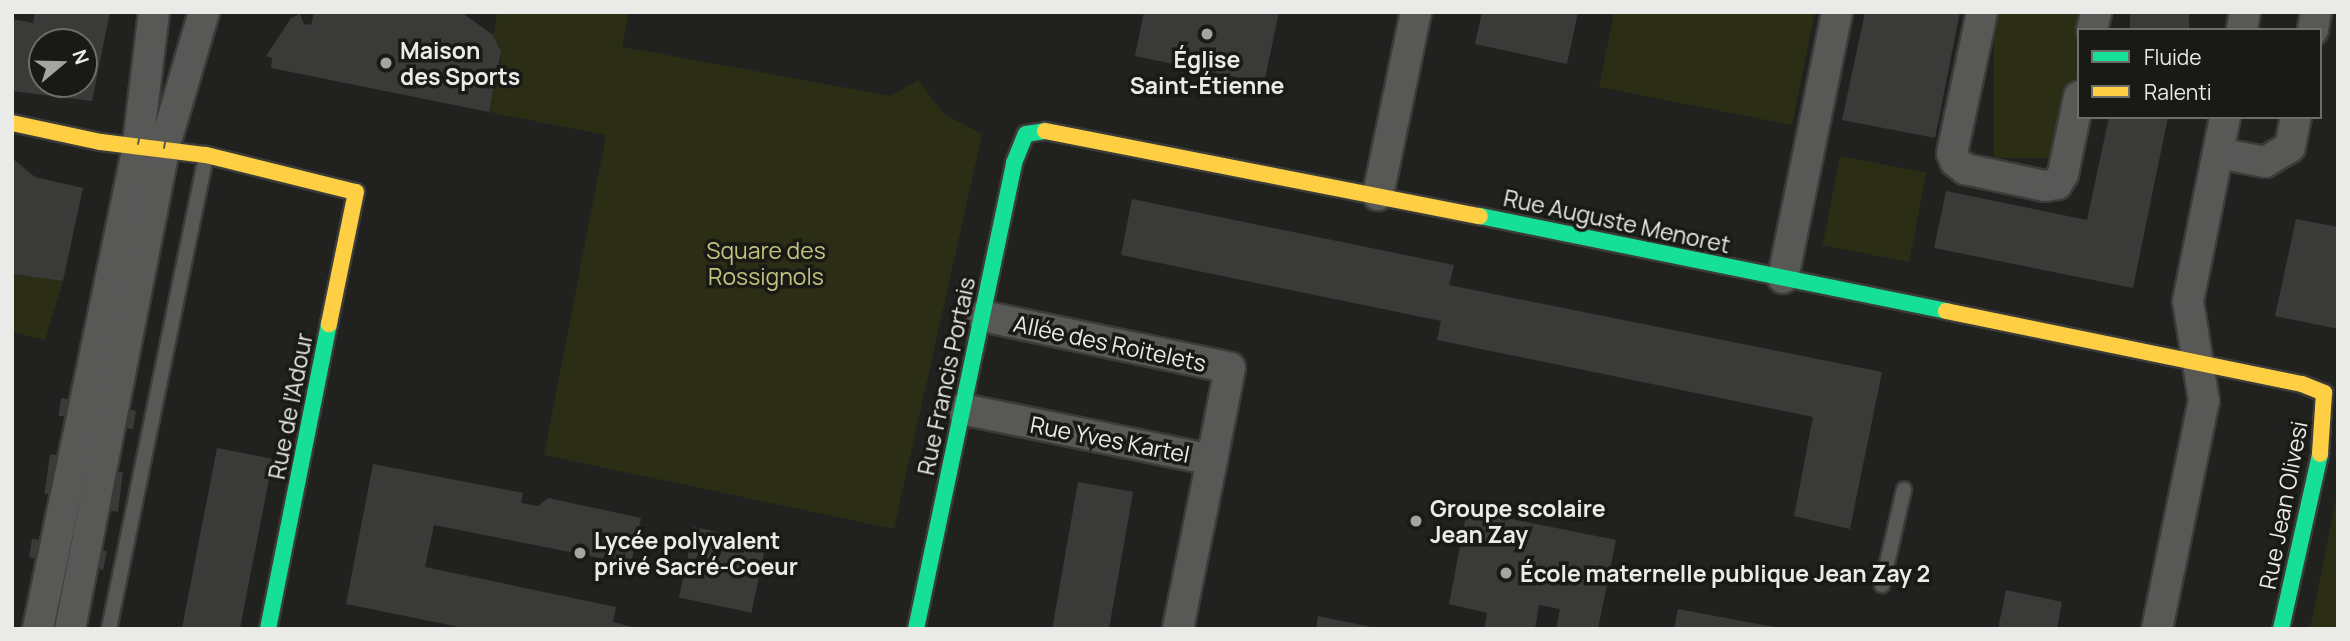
<!DOCTYPE html>
<meta charset="utf-8">
<style>
body{margin:0}
#map{position:relative;width:2350px;height:641px;overflow:hidden;background:#212220;font-family:Manrope,sans-serif}
div>[style]{position:absolute}
[style*='--x']{left:calc(var(--x)*1px);top:calc(var(--y)*1px);width:calc(var(--w)*1px);rotate:calc(var(--a)*1deg)}
.green>*{inset:0;background:#2c2d15;transform-origin:0 0}
.building>*{inset:0;background:#3a3a38;transform-origin:0 0}
.roads{filter:drop-shadow(2px 0 #3b3c39) drop-shadow(-2px 0 #3b3c39) drop-shadow(0 2px #3b3c39) drop-shadow(0 -2px #3b3c39)}
.lane>*{height:14px;margin:-7px;padding:0 7px;transform-origin:7px;border-radius:7px;background:#585857}
.street>*{height:30px;margin:-15px;padding:0 15px;transform-origin:15px;border-radius:15px;background:#585857}
.fast>*{height:16px;margin:-8px;padding:0 8px;transform-origin:8px;border-radius:8px;background:#16e098}
.slow>*{height:16px;margin:-8px;padding:0 8px;transform-origin:8px;border-radius:8px;background:#ffcf43}
.tram>*{height:2px;margin:-1px;padding:0 1px;transform-origin:1px;border-radius:1px;background:#585857}
.dots>*{width:19px;height:19px;translate:-50% -50%;box-sizing:border-box;border:4px solid #191915;border-radius:50%}
span{translate:-50% -50%;white-space:nowrap;text-align:center;line-height:1.15;-webkit-text-stroke:7px #191915;paint-order:stroke}
.poi-label{font-size:23px;color:#eaebe8;font-weight:700}
.left{translate:0 -50%;text-align:left}
.street-label{font-size:23px;color:#eaebe8}
.park-label{font-size:23px;color:#c2c47e}
.frame{position:absolute;inset:0;border:14px solid #eaebe8;pointer-events:none}
.legend{position:absolute;left:2077px;top:28px;width:245px;height:91px;box-sizing:border-box;background:#191915;border:2px solid #6d6d69;margin:0;padding:9px 12px;list-style:none;font-size:21px;color:#eaebe8}
.legend li{display:flex;align-items:center;gap:14px;height:35px}
.legend b{width:35px;border:2px solid #6d6d69}
.north{position:absolute;left:28px;top:28px;width:70px;height:70px;box-sizing:border-box;background:#191915;border:2px solid #6d6d69;border-radius:50%;rotate:71deg;font-size:19px;font-weight:700;line-height:28px;text-align:center;color:#eaebe8}
.north::after{content:'';display:block;margin:auto;width:24px;height:32px;background:#a4a5a2;clip-path:polygon(50% 0,100% 100%,50% 72%,0 100%)}
</style>
<div id="map">
<div class="green">
<div style="clip-path:polygon(498px 12px,629px 12px,622px 47px,891px 96px,918px 80px,944px 114px,982px 134px,894px 529px,544px 455px,606px 135px,489px 112px,501px 58px,493px 35px)"></div>
<div style="clip-path:polygon(1614px 12px,1815px 12px,1792px 125px,1599px 87px)"></div>
<div style="left:1994px;top:12px;width:87px;height:146px"></div>
<div style="left:1840px;top:156px;width:88px;height:91px;rotate:11deg"></div>
<div style="clip-path:polygon(12px 274px,63px 281px,45px 340px,12px 332px)"></div>
<div style="clip-path:polygon(2338px 488px,2338px 629px,2310px 629px)"></div>
</div>
<div class="building">
<div style="clip-path:polygon(evenodd,35px 12px,110px 12px,92px 101px,12px 91px,12px 19px,33px 23px,35px 12px,42px 42px,84px 42px,84px 84px,42px 84px,42px 42px)"></div>
<div style="clip-path:polygon(314px 12px,461px 12px,493px 35px,501px 52px,489px 112px,271px 68px,272px 58px,266px 56px,291px 18px,300px 14px,304px 24px,311px 25px)"></div>
<div style="clip-path:polygon(1144px 12px,1279px 12px,1264px 83px,1135px 56px)"></div>
<div style="clip-path:polygon(1482px 12px,1578px 12px,1567px 64px,1475px 44px)"></div>
<div style="clip-path:polygon(1865px 12px,1960px 12px,1935px 138px,1842px 120px)"></div>
<div style="left:2130px;top:12px;width:59px;height:18px"></div>
<div style="clip-path:polygon(2109px 117px,2168px 117px,2133px 288px,1934px 248px,1946px 191px,2087px 220px)"></div>
<div style="clip-path:polygon(12px 158px,35px 177px,83px 188px,63px 281px,12px 274px)"></div>
<div style="clip-path:polygon(1132px 199px,1454px 265px,1449px 285px,1882px 372px,1850px 529px,1794px 516px,1813px 417px,1437px 340px,1441px 321px,1121px 255px)"></div>
<div style="clip-path:polygon(2296px 219px,2338px 227px,2338px 329px,2275px 316px)"></div>
<div style="left:61px;top:398px;width:7px;height:18px;rotate:8deg"></div>
<div style="clip-path:polygon(129px 409px,136px 411px,133px 429px,125px 428px)"></div>
<div style="left:217px;top:448px;width:57px;height:185px;rotate:11deg"></div>
<div style="left:50px;top:454px;width:7px;height:40px;rotate:8deg"></div>
<div style="clip-path:polygon(373px 464px,523px 493px,521px 503px,538px 506px,548px 498px,641px 518px,631px 564px,434px 525px,425px 567px,616px 607px,613px 622px,641px 629px,469px 629px,346px 604px)"></div>
<div style="left:115px;top:471px;width:8px;height:40px;rotate:7deg"></div>
<div style="left:1078px;top:482px;width:56px;height:150px;rotate:10deg"></div>
<div style="clip-path:polygon(1467px 510px,1616px 540px,1598px 629px,1556px 629px,1560px 609px,1539px 605px,1535px 629px,1484px 629px,1487px 613px,1449px 604px)"></div>
<div style="left:694px;top:527px;width:74px;height:72px;rotate:12deg"></div>
<div style="clip-path:polygon(32px 539px,40px 540px,36px 559px,29px 557px)"></div>
<div style="clip-path:polygon(99px 550px,107px 551px,103px 570px,96px 568px)"></div>
<div style="clip-path:polygon(2006px 590px,2062px 602px,2057px 629px,1998px 629px)"></div>
<div style="clip-path:polygon(1678px 609px,1774px 627px,1774px 629px,1674px 629px)"></div>
<div style="clip-path:polygon(1318px 616px,1376px 628px,1376px 629px,1316px 629px)"></div>
</div>
<div class="roads">
<div class="lane">
<div style="--x:1882;--y:585;--w:98;--a:-77"></div>
<div style="--x:109;--y:629;--w:482;--a:-78.4"></div>
</div>
<div class="street">
<div style="--x:1982;--y:12;--w:144;--a:102"></div>
<div style="--x:1952;--y:153;--w:9;--a:69"></div>
<div style="--x:1955;--y:161;--w:13;--a:39"></div>
<div style="--x:1965;--y:169;--w:82;--a:12"></div>
<div style="--x:2045;--y:186;--w:12;--a:-9"></div>
<div style="--x:2057;--y:184;--w:12;--a:-59"></div>
<div style="--x:2063;--y:174;--w:79;--a:-78.3"></div>
<div style="--x:2092;--y:30;--w:18;--a:-77"></div>
<div style="--x:2242;--y:30;--w:18;--a:-81"></div>
<div style="--x:2313;--y:30;--w:18;--a:-81"></div>
<div style="--x:2218;--y:153;--w:48;--a:10.8"></div>
<div style="--x:2265;--y:162;--w:29;--a:-31"></div>
<div style="--x:2290;--y:147;--w:31;--a:-79"></div>
<div style="--x:1378;--y:195;--w:187;--a:-78.3"></div>
<div style="--x:1783;--y:278;--w:271;--a:-78.5"></div>
<div style="--x:982;--y:316;--w:253;--a:11.8"></div>
<div style="--x:1230;--y:368;--w:94;--a:101.1"></div>
<div style="--x:962;--y:409;--w:255;--a:11.5"></div>
<div style="--x:1212;--y:460;--w:172;--a:101.4"></div>
<div style="--x:38;--y:629;--w:495;--a:-78.3"></div>
<div style="--x:138;--y:144;--w:133;--a:-83.1"></div>
<div style="--x:70;--y:629;--w:490;--a:-78.9"></div>
<div style="--x:164;--y:148;--w:142;--a:-73.6"></div>
<div style="--x:2157;--y:629;--w:233;--a:-78.4"></div>
<div style="--x:2204;--y:401;--w:101;--a:-99.1"></div>
<div style="--x:2188;--y:301;--w:188;--a:-78.6"></div>
</div>
<div class="fast">
<div style="--x:1480;--y:216;--w:476;--a:11.5"></div>
<div style="--x:268;--y:629;--w:311;--a:-78.7"></div>
<div style="--x:916;--y:629;--w:476;--a:-78.1"></div>
<div style="--x:1014;--y:163;--w:31;--a:-68"></div>
<div style="--x:1026;--y:134;--w:19;--a:-9"></div>
<div style="--x:2281;--y:629;--w:179;--a:-77.4"></div>
</div>
<div class="slow">
<div style="--x:12;--y:123;--w:91;--a:12.1"></div>
<div style="--x:101;--y:142;--w:106;--a:7.1"></div>
<div style="--x:206;--y:155;--w:154;--a:13.9"></div>
<div style="--x:356;--y:192;--w:135;--a:101.6"></div>
<div style="--x:1045;--y:131;--w:443;--a:11.1"></div>
<div style="--x:1946;--y:311;--w:363;--a:11.6"></div>
<div style="--x:2302;--y:384;--w:24;--a:22"></div>
<div style="--x:2324;--y:393;--w:61;--a:93.8"></div>
</div>
</div>
<div class="tram">
<div style="--x:138;--y:144;--w:135;--a:-78"></div>
<div style="--x:164;--y:148;--w:138;--a:-79.2"></div>
</div>
<div class="dots">
<div style="left:1207px;top:34px;background:#a4a5a2"></div>
<div style="left:386px;top:63px;background:#a4a5a2"></div>
<div style="left:1416px;top:521px;background:#a4a5a2"></div>
<div style="left:580px;top:553px;background:#a4a5a2"></div>
<div style="left:1506px;top:573px;background:#a4a5a2"></div>
</div>
<div class="poi-label">
<span class="left" style="left:400px;top:63px">Maison<br>des Sports</span>
<span style="left:1207px;top:72px">Église<br>Saint-Étienne</span>
<span class="left" style="left:1430px;top:521px">Groupe scolaire<br>Jean Zay</span>
<span class="left" style="left:594px;top:553px">Lycée polyvalent<br>privé Sacré-Coeur</span>
<span class="left" style="left:1520px;top:573px">École maternelle publique Jean Zay 2</span>
</div>
<div class="street-label">
<span style="left:1617px;top:221px;rotate:12deg">Rue Auguste Menoret</span>
<span style="left:1110px;top:343px;rotate:12deg">Allée des Roitelets</span>
<span style="left:946px;top:376px;rotate:-78deg">Rue Francis Portais</span>
<span style="left:290px;top:406px;rotate:-79deg">Rue de l'Adour</span>
<span style="left:1110px;top:439px;rotate:11deg">Rue Yves Kartel</span>
<span style="left:2283px;top:505px;rotate:-79deg">Rue Jean Olivesi</span>
</div>
<div class="park-label">
<span style="left:766px;top:263px">Square des<br>Rossignols</span>
</div>
<div class="frame"></div>
<ul class="legend">
<li><b style="height:9px;background:#16e098"></b>Fluide</li>
<li><b style="height:9px;background:#ffcf43"></b>Ralenti</li>
</ul>
<div class="north">N</div>
</div>
